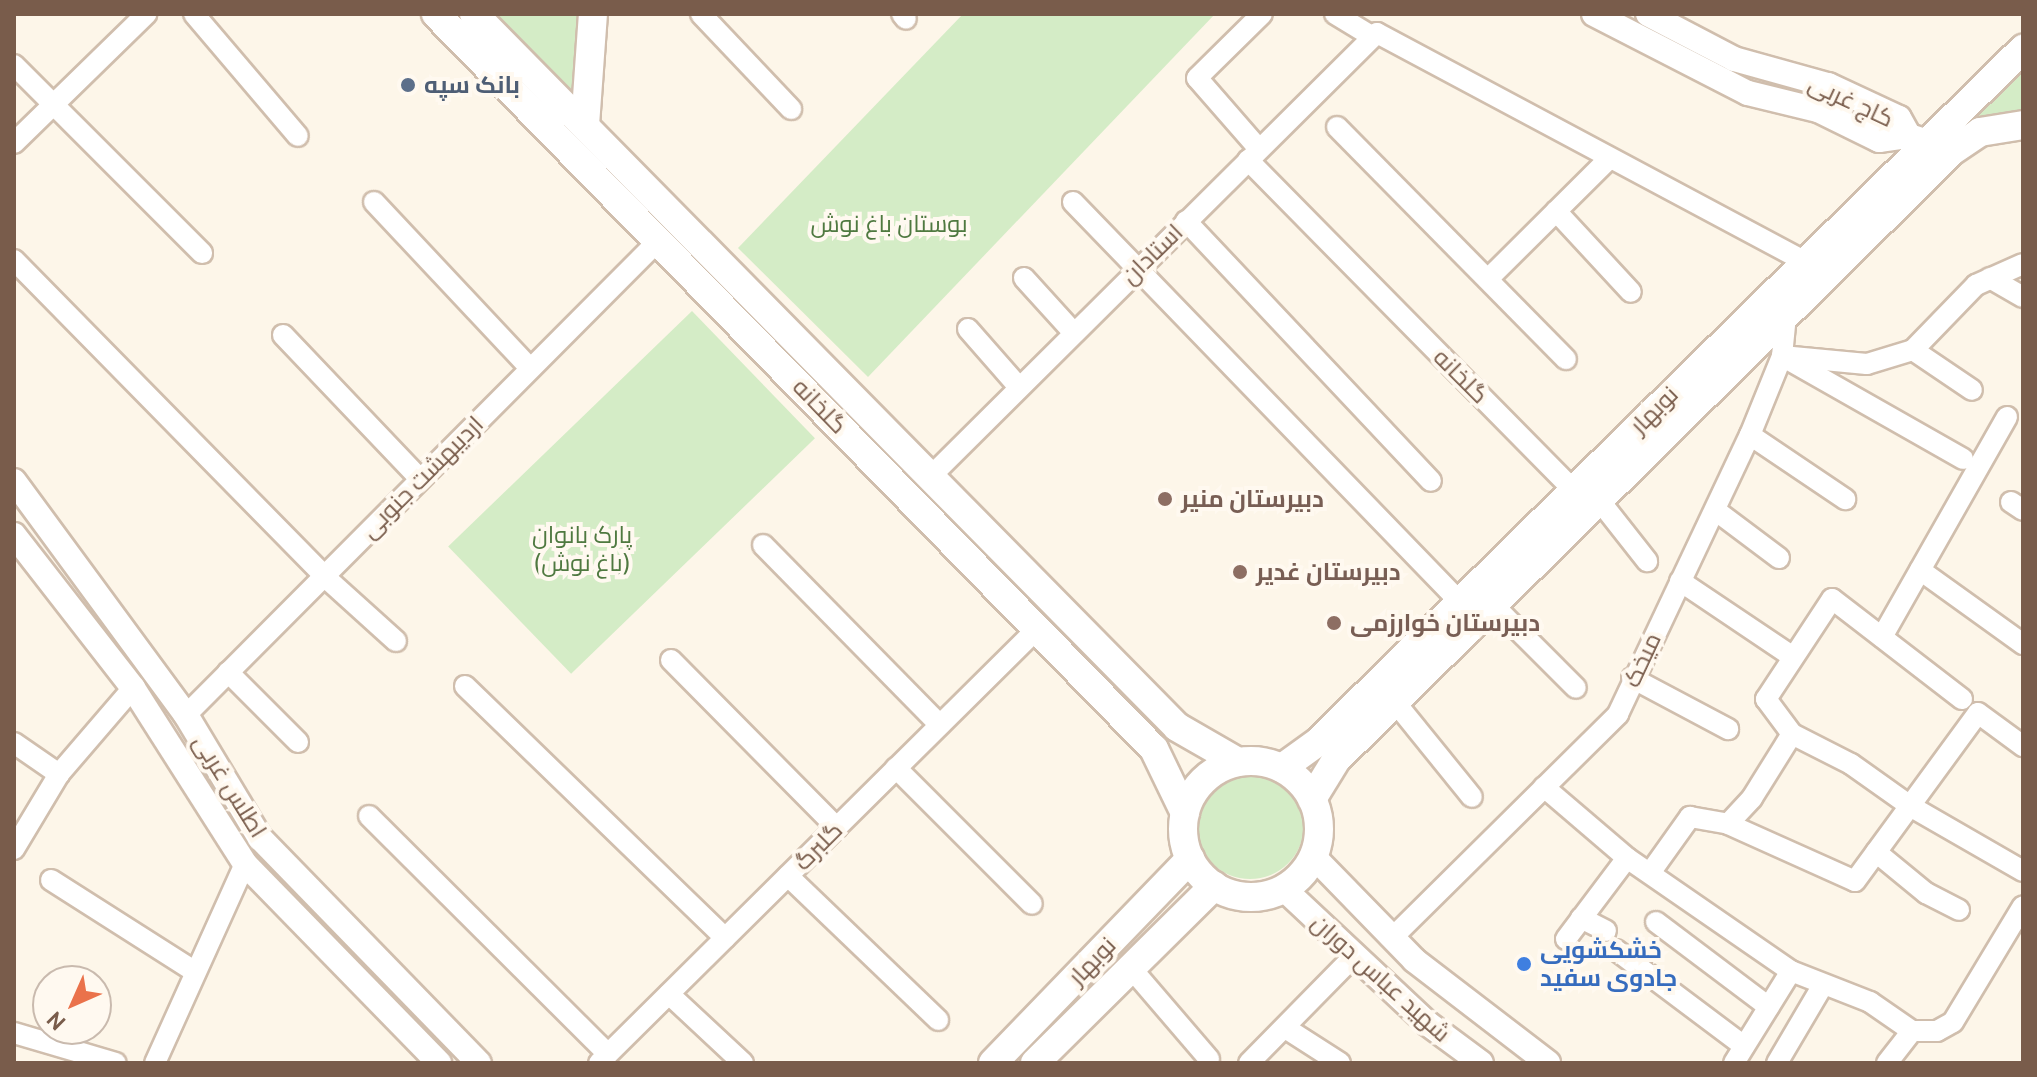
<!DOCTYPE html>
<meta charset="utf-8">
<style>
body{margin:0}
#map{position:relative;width:2037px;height:1077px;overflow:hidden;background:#fdf6e9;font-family:Cabin,Cairo,sans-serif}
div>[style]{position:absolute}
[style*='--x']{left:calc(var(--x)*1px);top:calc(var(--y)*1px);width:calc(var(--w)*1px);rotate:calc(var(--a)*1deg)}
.green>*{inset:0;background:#d4ecc6;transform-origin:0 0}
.round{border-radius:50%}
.roads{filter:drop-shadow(2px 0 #d0bead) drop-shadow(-2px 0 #d0bead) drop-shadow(0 2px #d0bead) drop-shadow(0 -2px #d0bead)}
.minor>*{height:20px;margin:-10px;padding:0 10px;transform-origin:10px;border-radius:10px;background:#fff}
.tertiary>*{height:24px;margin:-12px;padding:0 12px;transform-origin:12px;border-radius:12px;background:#fff}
.secondary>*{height:28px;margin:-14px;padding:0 14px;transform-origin:14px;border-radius:14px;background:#fff}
.secondary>.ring{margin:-14px;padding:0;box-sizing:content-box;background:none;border:28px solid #fff;border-radius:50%}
.dots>*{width:22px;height:22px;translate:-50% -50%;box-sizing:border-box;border:4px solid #fff9f0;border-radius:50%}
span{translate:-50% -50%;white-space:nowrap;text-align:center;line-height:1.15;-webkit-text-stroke:8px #fff9f0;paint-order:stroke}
.service-label{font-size:24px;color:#4e5e75;font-weight:700}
.left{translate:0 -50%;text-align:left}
.street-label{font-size:24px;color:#795c4b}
.park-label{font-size:24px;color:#4f7940}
.education-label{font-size:24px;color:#785e54;font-weight:700}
.shop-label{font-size:24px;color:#366cbe;font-weight:700}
.frame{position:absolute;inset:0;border:16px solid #795c4b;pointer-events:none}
.north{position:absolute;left:32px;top:965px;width:80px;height:80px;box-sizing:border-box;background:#fff9f0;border:2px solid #c9baae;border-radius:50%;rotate:225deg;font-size:22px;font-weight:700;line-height:32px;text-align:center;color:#795c4b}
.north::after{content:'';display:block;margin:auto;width:28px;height:36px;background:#ea724b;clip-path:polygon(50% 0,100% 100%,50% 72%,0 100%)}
</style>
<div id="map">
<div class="green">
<div style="clip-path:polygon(493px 14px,584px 14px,579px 99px)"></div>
<div style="clip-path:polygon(963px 14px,1215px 14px,868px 377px,738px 248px)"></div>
<div style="clip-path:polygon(2023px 56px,2023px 117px,1955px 135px)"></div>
<div style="left:692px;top:311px;width:177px;height:339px;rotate:46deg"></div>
<div class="round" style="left:1196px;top:771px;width:108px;height:108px"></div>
</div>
<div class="roads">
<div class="minor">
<div style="--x:194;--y:14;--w:160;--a:49.6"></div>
<div style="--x:701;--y:14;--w:131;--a:46.5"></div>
<div style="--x:902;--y:14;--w:6;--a:51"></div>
<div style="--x:1335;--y:14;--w:44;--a:31.2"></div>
<div style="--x:14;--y:65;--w:266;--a:45"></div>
<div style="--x:1337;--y:127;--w:326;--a:45.4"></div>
<div style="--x:14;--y:143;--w:185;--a:-44.3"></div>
<div style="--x:1259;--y:149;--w:94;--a:-131.1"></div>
<div style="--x:1197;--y:78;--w:91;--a:-44.6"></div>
<div style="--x:1248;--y:160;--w:462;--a:45.4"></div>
<div style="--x:374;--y:202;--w:228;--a:46.8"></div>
<div style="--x:1073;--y:202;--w:557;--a:45.95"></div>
<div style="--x:1556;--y:211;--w:110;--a:47.2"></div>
<div style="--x:1186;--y:221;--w:357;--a:46.7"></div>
<div style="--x:14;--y:260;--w:443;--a:45.5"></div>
<div style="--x:324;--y:576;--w:97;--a:42.1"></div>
<div style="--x:1024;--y:278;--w:72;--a:47.8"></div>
<div style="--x:1489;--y:278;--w:170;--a:-44.8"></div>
<div style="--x:1990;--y:278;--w:38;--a:30"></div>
<div style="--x:968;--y:329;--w:74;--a:48.8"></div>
<div style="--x:283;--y:335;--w:199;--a:46.4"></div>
<div style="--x:1913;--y:350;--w:71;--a:34.1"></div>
<div style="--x:1782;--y:356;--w:85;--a:5.4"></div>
<div style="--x:1867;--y:364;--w:48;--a:-16.9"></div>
<div style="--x:1913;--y:350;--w:91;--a:-45.9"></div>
<div style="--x:1976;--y:285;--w:51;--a:-24.1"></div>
<div style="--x:1789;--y:360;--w:200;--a:29.6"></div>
<div style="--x:1750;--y:435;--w:115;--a:34"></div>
<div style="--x:930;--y:477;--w:630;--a:-44.81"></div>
<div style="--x:1377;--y:33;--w:484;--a:28.1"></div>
<div style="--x:1599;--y:500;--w:78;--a:51.8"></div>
<div style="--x:2011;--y:502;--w:14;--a:34"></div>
<div style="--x:1715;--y:510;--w:80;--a:36.9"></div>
<div style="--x:763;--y:545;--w:252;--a:45.5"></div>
<div style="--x:1920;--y:570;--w:127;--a:35.7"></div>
<div style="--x:1680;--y:581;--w:136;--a:33.9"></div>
<div style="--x:1493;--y:605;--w:117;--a:45"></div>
<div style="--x:1882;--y:637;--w:253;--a:-60.4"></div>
<div style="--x:671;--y:660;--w:236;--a:45.3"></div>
<div style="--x:228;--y:672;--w:99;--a:45"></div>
<div style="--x:1632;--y:678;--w:109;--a:28"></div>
<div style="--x:465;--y:686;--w:362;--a:44.1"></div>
<div style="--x:1962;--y:699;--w:164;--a:-142.4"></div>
<div style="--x:1832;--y:599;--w:120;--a:123.4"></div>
<div style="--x:1766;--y:699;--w:44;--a:53.4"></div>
<div style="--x:1792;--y:734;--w:66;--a:27"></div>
<div style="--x:1851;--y:764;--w:72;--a:35.4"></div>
<div style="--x:1910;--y:806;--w:130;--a:29.9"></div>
<div style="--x:1395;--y:702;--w:122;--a:51"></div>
<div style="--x:186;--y:715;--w:670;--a:-45.12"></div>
<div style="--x:14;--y:743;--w:55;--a:34.6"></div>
<div style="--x:896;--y:768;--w:192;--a:45"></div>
<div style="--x:1544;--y:787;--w:109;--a:40.5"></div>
<div style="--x:1627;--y:858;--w:199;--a:34.6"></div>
<div style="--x:1791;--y:971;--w:85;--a:21.4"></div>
<div style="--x:1870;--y:1002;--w:51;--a:34.6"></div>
<div style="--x:369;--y:816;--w:337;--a:44.9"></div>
<div style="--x:1728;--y:824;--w:139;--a:24.2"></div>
<div style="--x:1855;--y:881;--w:208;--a:-53.8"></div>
<div style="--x:1978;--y:713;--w:56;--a:36.3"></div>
<div style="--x:14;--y:849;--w:87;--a:-59"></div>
<div style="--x:59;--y:774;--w:113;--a:-49.3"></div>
<div style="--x:1876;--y:852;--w:65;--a:39.4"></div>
<div style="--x:1926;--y:893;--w:37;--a:27"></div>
<div style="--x:1650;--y:873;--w:69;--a:-54.5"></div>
<div style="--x:1690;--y:817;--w:39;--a:10"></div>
<div style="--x:1728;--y:824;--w:35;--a:-47"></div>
<div style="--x:1752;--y:798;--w:75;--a:-58"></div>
<div style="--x:788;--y:876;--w:208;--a:43.8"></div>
<div style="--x:51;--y:880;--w:169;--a:32.5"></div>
<div style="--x:1581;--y:918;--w:28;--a:27"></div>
<div style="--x:1656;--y:922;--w:141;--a:37"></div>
<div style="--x:1393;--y:937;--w:317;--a:-44.7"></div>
<div style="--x:1618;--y:714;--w:309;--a:-64.7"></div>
<div style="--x:1750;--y:435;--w:85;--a:-67.9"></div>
<div style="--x:1782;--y:356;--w:41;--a:-84.4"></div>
<div style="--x:1566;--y:939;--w:101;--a:-53"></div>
<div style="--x:1616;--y:950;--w:160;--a:36.9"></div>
<div style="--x:1131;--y:968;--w:120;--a:49.4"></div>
<div style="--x:669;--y:994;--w:101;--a:43"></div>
<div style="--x:1287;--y:1029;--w:63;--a:32.7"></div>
<div style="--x:1912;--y:1031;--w:25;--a:0"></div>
<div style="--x:1937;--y:1031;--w:18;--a:-29"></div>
<div style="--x:1953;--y:1022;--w:135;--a:-58.9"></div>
<div style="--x:14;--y:1033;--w:106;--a:16.4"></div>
<div style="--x:155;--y:1063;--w:218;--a:-65.7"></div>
<div style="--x:599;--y:1063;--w:617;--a:-44.74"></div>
<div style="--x:1249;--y:1063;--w:151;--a:-45.5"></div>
<div style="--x:1734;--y:1063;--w:108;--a:-58.2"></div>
<div style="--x:1777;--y:1063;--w:91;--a:-59.5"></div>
<div style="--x:1887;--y:1063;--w:41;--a:-52"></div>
</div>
<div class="tertiary">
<div style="--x:1594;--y:14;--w:173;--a:27.2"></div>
<div style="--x:1748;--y:93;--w:72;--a:13.7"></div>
<div style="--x:1818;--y:110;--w:68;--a:26.2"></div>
<div style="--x:1879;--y:140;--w:30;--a:-8"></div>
<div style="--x:1909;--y:136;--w:38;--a:18"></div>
<div style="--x:1648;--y:14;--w:97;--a:27.6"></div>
<div style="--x:1734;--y:59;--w:98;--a:15.5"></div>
<div style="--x:1828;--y:85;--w:78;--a:24.9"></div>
<div style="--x:1899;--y:118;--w:21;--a:61"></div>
<div style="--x:14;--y:481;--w:290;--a:53.7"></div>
<div style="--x:186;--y:715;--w:144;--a:59"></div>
<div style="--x:260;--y:838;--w:314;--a:45.8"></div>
<div style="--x:14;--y:535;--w:194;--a:52.1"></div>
<div style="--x:133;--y:688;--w:209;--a:57.5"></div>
<div style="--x:245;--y:864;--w:278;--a:45.7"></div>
<div style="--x:1314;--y:857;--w:144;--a:45.8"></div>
<div style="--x:1414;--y:960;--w:169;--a:37.5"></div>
<div style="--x:1284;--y:889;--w:196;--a:43.1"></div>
<div style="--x:1427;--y:1023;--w:67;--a:36.5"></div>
</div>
<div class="secondary">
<div style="--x:436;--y:14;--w:1027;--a:45.67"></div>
<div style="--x:1154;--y:749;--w:71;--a:64.2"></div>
<div style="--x:474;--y:14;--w:1001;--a:45.4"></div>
<div style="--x:1177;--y:727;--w:70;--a:29.8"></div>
<div style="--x:585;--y:125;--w:111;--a:-85.9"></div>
<div class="ring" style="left:1183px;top:761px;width:108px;height:108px"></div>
<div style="--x:1282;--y:768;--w:44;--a:-35.8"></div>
<div style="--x:1318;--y:742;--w:989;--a:-44.51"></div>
<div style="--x:1312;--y:799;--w:46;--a:-58.4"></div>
<div style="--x:1336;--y:760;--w:866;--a:-44.67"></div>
<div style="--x:1952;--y:151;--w:34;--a:-34"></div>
<div style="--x:1980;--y:132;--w:44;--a:-9.2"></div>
<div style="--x:993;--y:1063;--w:284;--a:-46"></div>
<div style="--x:1035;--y:1063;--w:252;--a:-44.7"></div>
</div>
</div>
<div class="dots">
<div style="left:408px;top:85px;background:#5c6f8a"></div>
<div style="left:1165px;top:499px;background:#8d6e63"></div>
<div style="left:1240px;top:572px;background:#8d6e63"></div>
<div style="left:1334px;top:623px;background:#8d6e63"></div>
<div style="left:1524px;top:964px;background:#3f7fe0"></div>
</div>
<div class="service-label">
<span class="left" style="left:424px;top:85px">بانک سپه</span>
</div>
<div class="street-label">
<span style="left:1851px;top:101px;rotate:25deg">کاج غربی</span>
<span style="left:1152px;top:254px;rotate:-44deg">استادان</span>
<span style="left:1461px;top:376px;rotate:45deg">گلخانه</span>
<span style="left:820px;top:406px;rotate:46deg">گلخانه</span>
<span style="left:1654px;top:410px;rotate:-45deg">نوبهار</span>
<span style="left:422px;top:477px;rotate:-45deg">اردیبهشت جنوبی</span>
<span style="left:1642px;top:660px;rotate:-65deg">میخک</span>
<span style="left:230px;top:786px;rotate:58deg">اطلس غربی</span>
<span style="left:818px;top:846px;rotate:-45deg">گلبرگ</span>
<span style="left:1092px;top:961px;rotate:-46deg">نوبهار</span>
<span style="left:1381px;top:978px;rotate:42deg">شهید عباس دوران</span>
</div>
<div class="park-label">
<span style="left:889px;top:224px">بوستان باغ نوش</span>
<span style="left:582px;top:549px">پارک بانوان<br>(باغ نوش)</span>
</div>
<div class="education-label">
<span class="left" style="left:1181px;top:499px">دبیرستان منیر</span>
<span class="left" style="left:1256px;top:572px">دبیرستان غدیر</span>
<span class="left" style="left:1350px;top:623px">دبیرستان خوارزمی</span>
</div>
<div class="shop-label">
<span class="left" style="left:1540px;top:964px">خشکشویی<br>جادوی سفید</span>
</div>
<div class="frame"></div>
<div class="north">N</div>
</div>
